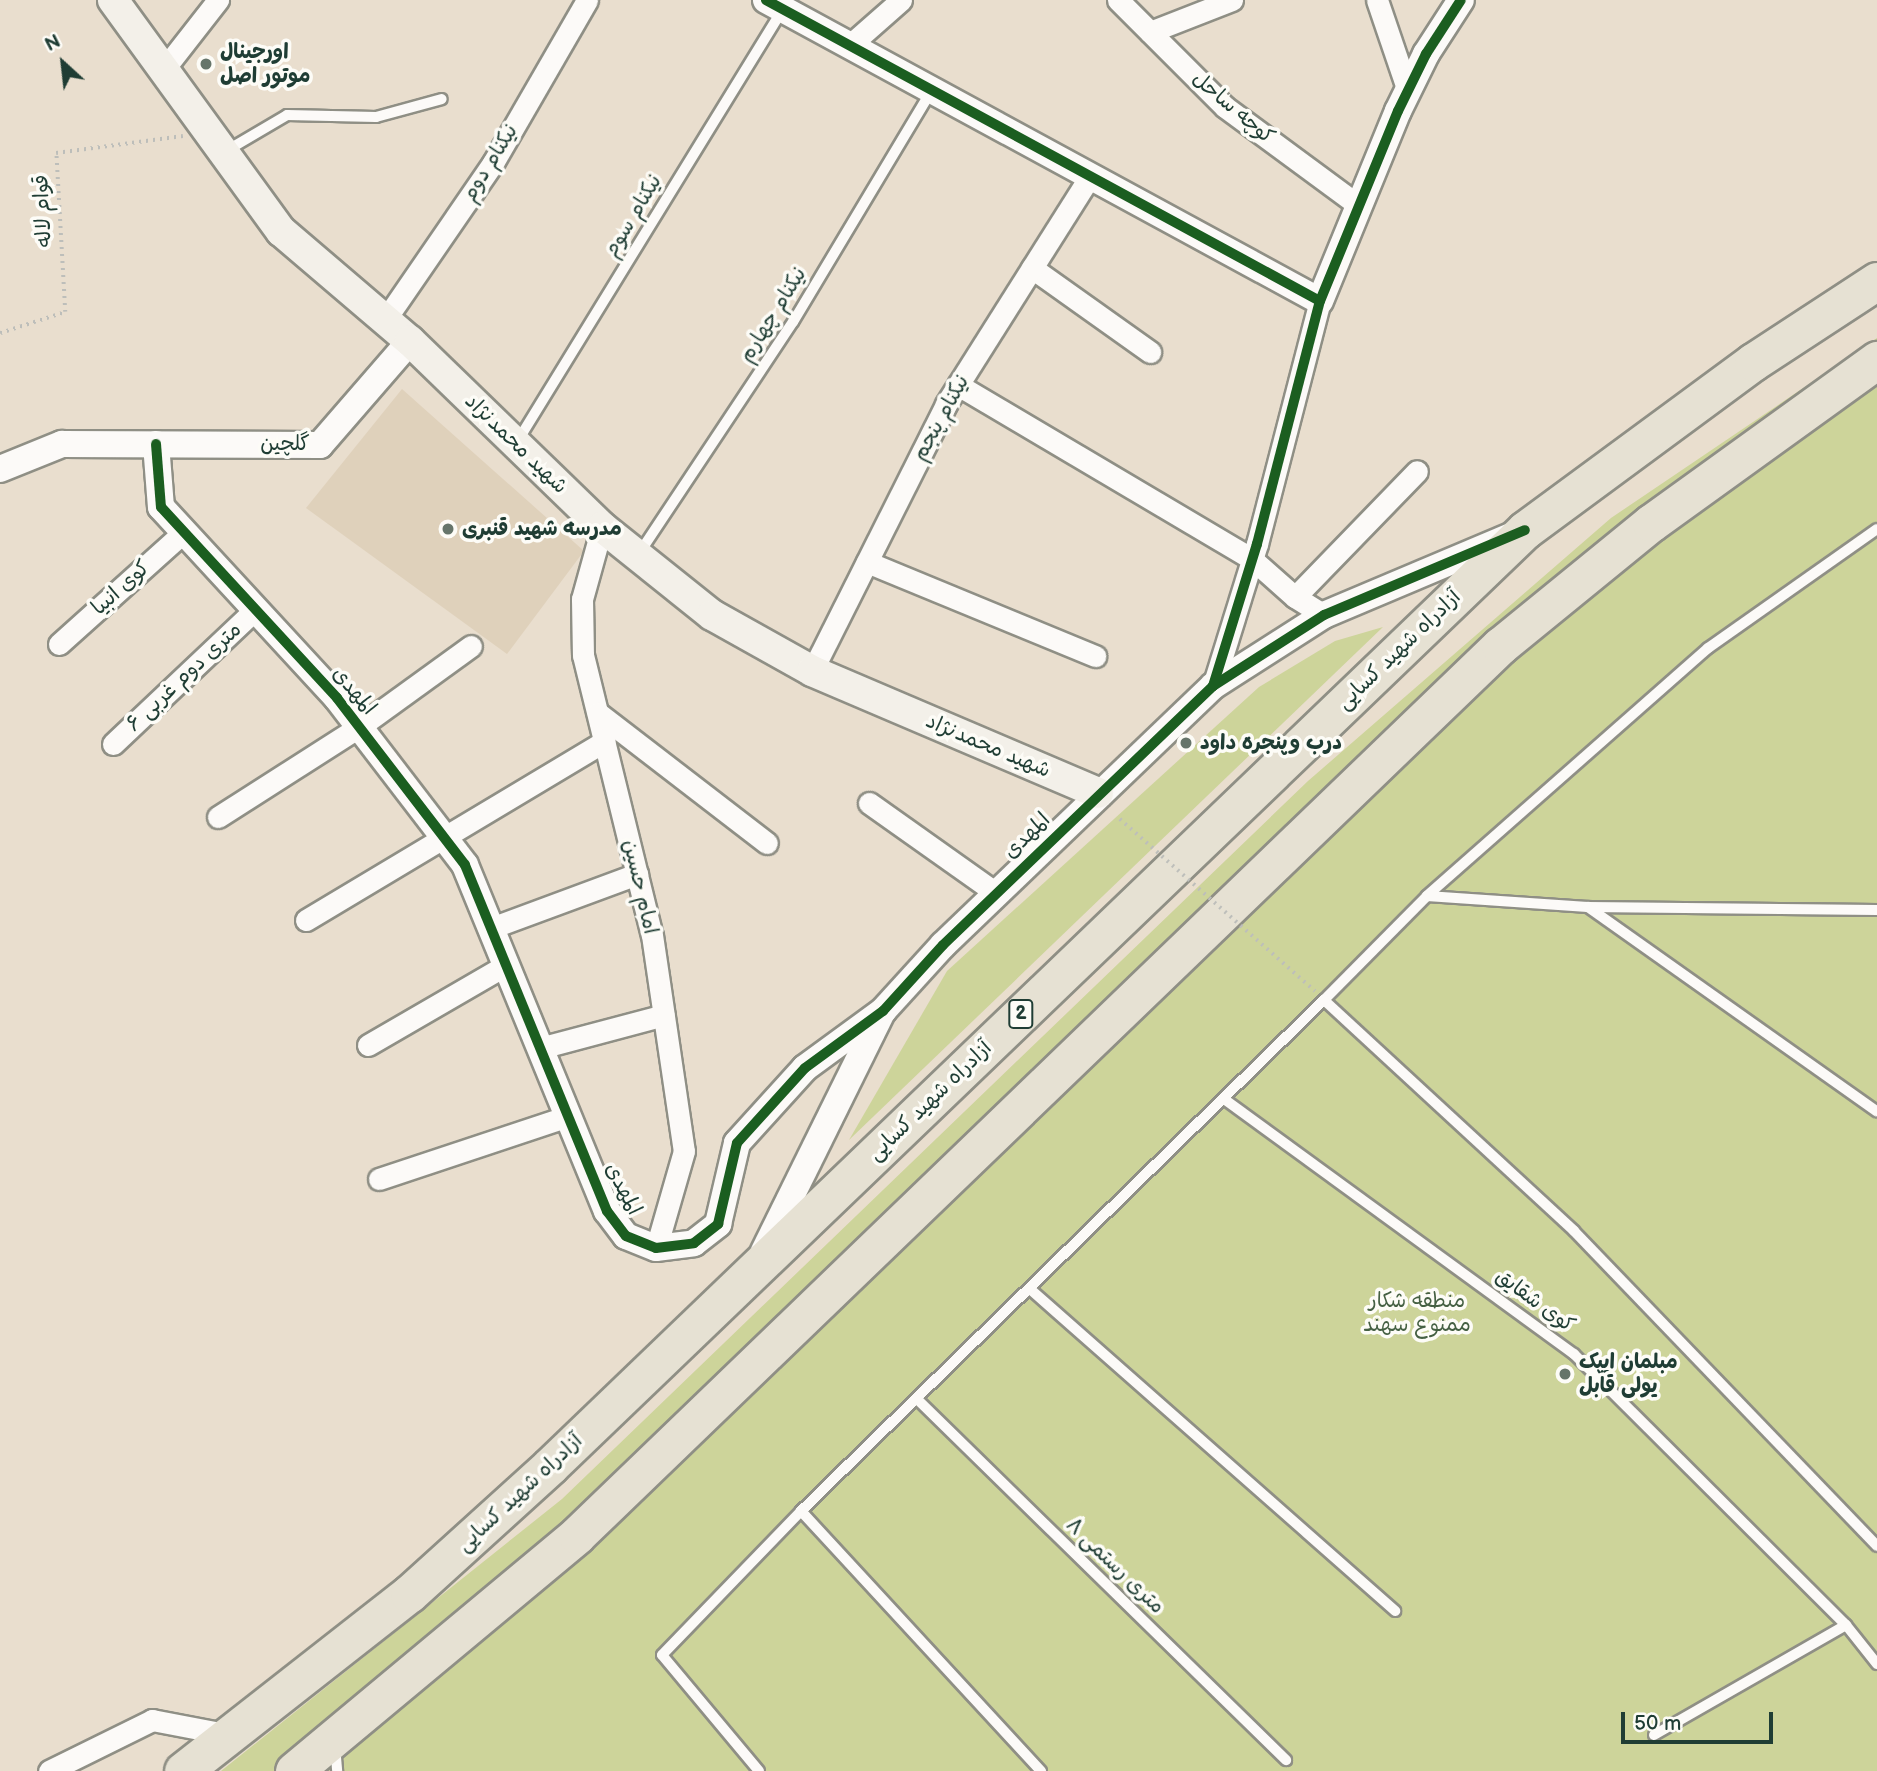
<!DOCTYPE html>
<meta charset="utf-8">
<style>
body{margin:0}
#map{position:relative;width:1877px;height:1771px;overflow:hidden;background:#e9dece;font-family:"Balsamiq Sans","Playpen Sans Arabic",sans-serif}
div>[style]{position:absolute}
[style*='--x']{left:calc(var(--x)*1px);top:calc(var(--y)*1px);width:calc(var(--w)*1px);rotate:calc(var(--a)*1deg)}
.built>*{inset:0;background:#dfd1bb}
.green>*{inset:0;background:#cdd49a}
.path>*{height:3.5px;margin-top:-1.75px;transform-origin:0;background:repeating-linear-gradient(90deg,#bdbeba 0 2px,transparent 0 7px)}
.roads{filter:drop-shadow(2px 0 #8f8f85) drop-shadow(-2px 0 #8f8f85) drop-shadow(0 2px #8f8f85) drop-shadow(0 -2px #8f8f85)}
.service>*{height:10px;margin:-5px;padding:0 5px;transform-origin:5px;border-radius:5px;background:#fcfaf8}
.minor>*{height:21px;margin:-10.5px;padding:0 10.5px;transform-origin:10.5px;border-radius:10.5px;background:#fcfaf8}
.tertiary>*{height:26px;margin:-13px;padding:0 13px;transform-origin:13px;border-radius:13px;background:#fcfaf8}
.secondary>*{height:30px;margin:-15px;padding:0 15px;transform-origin:15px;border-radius:15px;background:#f3f0e9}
.motorway>*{height:37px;margin:-18.5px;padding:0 18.5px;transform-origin:18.5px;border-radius:18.5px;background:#e6e1d3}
.path-bridge>*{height:3.5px;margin-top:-1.75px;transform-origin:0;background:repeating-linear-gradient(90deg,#bdbeba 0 2px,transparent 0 7px)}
.cycleway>*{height:10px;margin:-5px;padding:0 5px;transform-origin:5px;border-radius:5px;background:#1b5e20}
.dots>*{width:19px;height:19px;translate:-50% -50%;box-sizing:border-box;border:4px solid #fdfcf7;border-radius:50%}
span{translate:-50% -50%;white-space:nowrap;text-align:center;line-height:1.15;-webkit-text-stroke:7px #fdfcf7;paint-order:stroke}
.shield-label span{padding:2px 5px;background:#fdfcf7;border:2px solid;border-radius:5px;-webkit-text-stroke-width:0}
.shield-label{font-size:19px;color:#1f3d34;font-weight:700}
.poi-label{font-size:21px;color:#1f3d34;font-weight:700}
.left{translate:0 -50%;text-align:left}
.street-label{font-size:21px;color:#1f3d34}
.park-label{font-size:21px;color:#456043}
.north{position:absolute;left:28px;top:28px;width:70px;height:70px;-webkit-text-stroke:5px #fdfcf7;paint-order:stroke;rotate:333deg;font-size:19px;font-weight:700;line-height:28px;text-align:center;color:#1f3d34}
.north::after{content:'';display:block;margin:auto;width:24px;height:32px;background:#1f3d34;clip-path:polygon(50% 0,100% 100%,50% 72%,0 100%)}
.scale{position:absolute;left:1621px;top:1712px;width:152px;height:32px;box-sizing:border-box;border:4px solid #1f3d34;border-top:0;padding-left:9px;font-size:21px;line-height:24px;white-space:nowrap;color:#1f3d34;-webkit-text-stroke:5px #fdfcf7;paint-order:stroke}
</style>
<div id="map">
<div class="built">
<div style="clip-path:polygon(402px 389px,584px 551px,507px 654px,306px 508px)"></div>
</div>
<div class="green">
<div style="clip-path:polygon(1877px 338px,1877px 1771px,221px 1771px,562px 1499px,1308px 781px,1611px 518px)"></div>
<div style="clip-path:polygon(1383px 627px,849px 1140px,947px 971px,1259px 687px,1335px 641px)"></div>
</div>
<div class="path">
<div style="--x:0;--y:333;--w:68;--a:-17.9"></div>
<div style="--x:65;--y:312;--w:159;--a:-93.2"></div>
<div style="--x:56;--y:153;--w:128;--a:-7.6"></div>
</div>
<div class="roads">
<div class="service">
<div style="--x:226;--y:151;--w:71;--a:-30.5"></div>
<div style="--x:287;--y:115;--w:89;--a:1.3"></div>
<div style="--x:376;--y:117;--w:68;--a:-15.3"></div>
<div style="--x:517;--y:442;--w:508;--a:-58.44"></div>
<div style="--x:1877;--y:529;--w:207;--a:144.8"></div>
<div style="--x:1708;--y:648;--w:375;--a:138.6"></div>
<div style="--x:1427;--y:896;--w:146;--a:134.7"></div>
<div style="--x:1324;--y:1000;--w:340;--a:42.7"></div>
<div style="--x:1574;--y:1231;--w:437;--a:46.1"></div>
<div style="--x:638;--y:555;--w:280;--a:-56.4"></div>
<div style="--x:793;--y:322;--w:270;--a:-59.1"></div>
<div style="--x:1427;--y:896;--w:161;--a:3.9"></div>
<div style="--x:1588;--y:907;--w:289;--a:0.6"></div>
<div style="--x:1588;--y:907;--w:354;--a:35.3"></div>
<div style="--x:1224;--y:1099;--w:433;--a:36.1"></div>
<div style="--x:1574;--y:1354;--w:384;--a:44.9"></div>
<div style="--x:1846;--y:1625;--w:50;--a:51.5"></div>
<div style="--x:1030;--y:1289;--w:487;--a:41.4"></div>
<div style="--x:918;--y:1400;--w:515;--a:44.37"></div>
<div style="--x:801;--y:1511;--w:354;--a:47.3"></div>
<div style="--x:1654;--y:1735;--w:221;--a:-29.8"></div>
<div style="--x:335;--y:1746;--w:25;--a:85"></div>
<div style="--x:759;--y:1771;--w:151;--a:-129.9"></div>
<div style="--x:662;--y:1655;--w:200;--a:-46"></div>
<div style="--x:801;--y:1511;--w:731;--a:-44.34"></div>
</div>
<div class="minor">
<div style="--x:1118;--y:0;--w:151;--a:45"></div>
<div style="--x:1225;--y:107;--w:165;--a:36.4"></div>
<div style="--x:1377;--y:0;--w:96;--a:71.2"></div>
<div style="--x:1150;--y:32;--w:88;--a:-21.3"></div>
<div style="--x:850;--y:45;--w:68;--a:-41.4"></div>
<div style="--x:164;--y:69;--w:88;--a:-52"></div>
<div style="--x:1032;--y:268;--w:145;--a:35.4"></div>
<div style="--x:385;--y:320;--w:191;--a:-55.5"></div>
<div style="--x:493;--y:163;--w:188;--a:-60"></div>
<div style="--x:958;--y:385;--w:342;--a:30.6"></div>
<div style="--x:1252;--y:559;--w:57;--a:41.5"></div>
<div style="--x:1295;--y:597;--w:34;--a:32"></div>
<div style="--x:602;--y:527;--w:75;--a:105.5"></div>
<div style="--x:582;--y:599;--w:56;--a:89"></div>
<div style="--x:583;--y:655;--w:288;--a:76.2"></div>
<div style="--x:652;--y:935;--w:218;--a:81.6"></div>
<div style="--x:684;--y:1151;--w:101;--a:106.1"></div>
<div style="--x:867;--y:562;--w:247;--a:22.4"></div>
<div style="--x:1295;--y:597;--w:175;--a:-45.9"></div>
<div style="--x:59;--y:644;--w:168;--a:-41.9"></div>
<div style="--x:812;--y:671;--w:299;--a:-63.3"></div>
<div style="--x:946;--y:404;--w:270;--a:-57.7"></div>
<div style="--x:1213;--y:686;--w:149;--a:-72.8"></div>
<div style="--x:1257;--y:544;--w:251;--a:-75.5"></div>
<div style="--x:598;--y:713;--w:213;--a:37.6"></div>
<div style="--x:113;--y:744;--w:197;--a:-43.4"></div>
<div style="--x:869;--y:803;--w:156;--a:35.3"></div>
<div style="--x:218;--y:817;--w:167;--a:-32.6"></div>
<div style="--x:359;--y:727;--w:138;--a:-35.9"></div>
<div style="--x:306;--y:920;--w:348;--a:-30.9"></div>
<div style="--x:491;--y:928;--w:156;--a:-20.3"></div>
<div style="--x:368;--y:1045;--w:160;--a:-30.1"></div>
<div style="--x:540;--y:1048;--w:128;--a:-14.9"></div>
<div style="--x:379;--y:1179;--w:199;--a:-18.4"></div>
<div style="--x:49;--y:1771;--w:115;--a:-26.3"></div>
<div style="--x:152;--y:1720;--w:80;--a:10.8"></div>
</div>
<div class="tertiary">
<div style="--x:766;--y:0;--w:630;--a:28.52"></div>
<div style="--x:1320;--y:301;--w:205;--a:-67.7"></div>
<div style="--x:1398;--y:111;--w:64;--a:-63.8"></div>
<div style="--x:1426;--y:54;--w:64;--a:-57.1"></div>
<div style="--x:156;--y:444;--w:63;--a:85.5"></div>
<div style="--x:161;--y:507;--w:260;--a:47.3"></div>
<div style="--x:337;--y:698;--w:210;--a:52.5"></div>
<div style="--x:465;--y:865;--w:374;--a:67.7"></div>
<div style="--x:607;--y:1211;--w:31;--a:53"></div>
<div style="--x:626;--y:1236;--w:32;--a:22"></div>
<div style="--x:656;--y:1248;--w:38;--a:-7"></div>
<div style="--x:694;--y:1243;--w:31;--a:-38"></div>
<div style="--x:718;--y:1224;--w:83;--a:-76.8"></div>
<div style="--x:737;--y:1143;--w:101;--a:-47.8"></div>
<div style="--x:805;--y:1068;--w:97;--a:-36.2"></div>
<div style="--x:883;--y:1011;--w:89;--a:-47.7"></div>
<div style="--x:943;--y:945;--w:374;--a:-43.8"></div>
<div style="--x:1213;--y:686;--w:132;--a:-32.6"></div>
<div style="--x:1324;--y:615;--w:201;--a:-22.9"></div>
<div style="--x:0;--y:469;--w:67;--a:-22"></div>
<div style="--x:62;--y:444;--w:258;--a:0.2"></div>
<div style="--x:320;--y:445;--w:138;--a:-49.1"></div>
<div style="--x:764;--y:1251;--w:262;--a:-63.7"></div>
</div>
<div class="secondary">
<div style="--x:113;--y:0;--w:286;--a:54"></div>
<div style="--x:281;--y:231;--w:170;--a:40.5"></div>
<div style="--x:410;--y:341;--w:267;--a:44.1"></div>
<div style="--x:602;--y:527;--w:141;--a:38.7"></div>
<div style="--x:712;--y:615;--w:115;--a:29.2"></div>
<div style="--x:812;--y:671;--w:311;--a:23.1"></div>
</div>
<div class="motorway">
<div style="--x:183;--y:1771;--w:287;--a:-38.1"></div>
<div style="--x:409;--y:1594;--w:190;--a:-42.2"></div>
<div style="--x:550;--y:1466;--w:1352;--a:-43.83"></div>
<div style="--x:1525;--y:530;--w:283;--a:-36.4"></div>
<div style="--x:1753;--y:362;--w:148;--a:-33.2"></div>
<div style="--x:294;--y:1771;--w:368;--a:-39.8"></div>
<div style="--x:577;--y:1535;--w:1282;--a:-43.93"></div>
<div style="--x:1500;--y:646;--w:195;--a:-39.2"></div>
<div style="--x:1651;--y:523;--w:279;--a:-35.8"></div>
</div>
</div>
<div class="path-bridge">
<div style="--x:1120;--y:819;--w:260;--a:41.4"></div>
</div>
<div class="cycleway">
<div style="--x:766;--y:0;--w:630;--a:28.52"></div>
<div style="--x:156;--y:444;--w:63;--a:85.5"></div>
<div style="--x:161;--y:507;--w:260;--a:47.3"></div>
<div style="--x:337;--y:698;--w:210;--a:52.5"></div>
<div style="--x:465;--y:865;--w:374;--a:67.7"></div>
<div style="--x:607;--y:1211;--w:31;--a:53"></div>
<div style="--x:626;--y:1236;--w:32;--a:22"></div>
<div style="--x:656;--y:1248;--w:38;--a:-7"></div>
<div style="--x:694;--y:1243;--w:31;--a:-38"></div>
<div style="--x:718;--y:1224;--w:83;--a:-76.8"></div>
<div style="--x:737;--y:1143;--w:101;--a:-47.8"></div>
<div style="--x:805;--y:1068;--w:97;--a:-36.2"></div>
<div style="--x:883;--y:1011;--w:89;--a:-47.7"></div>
<div style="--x:943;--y:945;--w:374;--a:-43.8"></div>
<div style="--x:1213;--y:686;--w:132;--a:-32.6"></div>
<div style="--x:1324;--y:615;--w:218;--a:-22.9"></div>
<div style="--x:1213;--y:686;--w:149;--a:-72.8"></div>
<div style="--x:1257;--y:544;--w:251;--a:-75.5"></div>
<div style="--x:1320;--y:301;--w:205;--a:-67.7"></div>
<div style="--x:1398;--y:111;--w:64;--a:-63.8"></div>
<div style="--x:1426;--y:54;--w:64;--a:-57.1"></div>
</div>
<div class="dots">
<div style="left:206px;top:64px;background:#66756a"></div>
<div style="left:448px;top:529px;background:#66756a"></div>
<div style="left:1186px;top:743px;background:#66756a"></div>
<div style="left:1565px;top:1374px;background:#66756a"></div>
</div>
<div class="shield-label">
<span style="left:1021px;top:1014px">2</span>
</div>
<div class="poi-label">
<span class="left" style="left:220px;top:64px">اورجینال<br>موتور اصل</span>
<span class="left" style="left:462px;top:529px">مدرسه شهید قنبری</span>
<span class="left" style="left:1200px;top:743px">درب وپنجره داود</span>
<span class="left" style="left:1579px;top:1374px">مبلمان ایپک<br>یولی قابل</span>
</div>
<div class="street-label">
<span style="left:1233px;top:108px;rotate:40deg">کوچه ساحل</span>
<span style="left:490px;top:163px;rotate:-58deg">نیکنام دوم</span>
<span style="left:43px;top:211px;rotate:-93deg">قوام لاله</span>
<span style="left:633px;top:216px;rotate:-59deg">نیکنام سوم</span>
<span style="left:773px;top:315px;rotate:-58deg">نیکنام چهارم</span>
<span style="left:941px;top:418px;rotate:-61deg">نیکنام پنجم</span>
<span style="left:285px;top:444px">گلچین</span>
<span style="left:516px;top:444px;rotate:44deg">شهید محمدنژاد</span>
<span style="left:121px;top:588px;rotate:-42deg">کوی انبیا</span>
<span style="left:1399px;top:650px;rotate:-44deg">آزادراه شهید کسایی</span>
<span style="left:184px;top:677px;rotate:-43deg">۶ متری دوم غربی</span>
<span style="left:354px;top:691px;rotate:50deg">المهدی</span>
<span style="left:988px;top:746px;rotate:23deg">شهید محمدنژاد</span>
<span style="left:1027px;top:836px;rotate:-44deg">المهدی</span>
<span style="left:640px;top:887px;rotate:77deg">امام حسین</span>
<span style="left:930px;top:1101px;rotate:-44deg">آزادراه شهید کسایی</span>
<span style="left:623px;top:1189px;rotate:63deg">المهدی</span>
<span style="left:1535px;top:1301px;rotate:36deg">کوی شقایق</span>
<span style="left:520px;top:1493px;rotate:-43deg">آزادراه شهید کسایی</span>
<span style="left:1115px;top:1566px;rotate:44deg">۸ متری رستمی</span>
</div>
<div class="park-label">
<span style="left:1417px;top:1313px">منطقه شکار<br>ممنوع سهند</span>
</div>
<div class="north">N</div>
<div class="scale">50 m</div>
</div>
